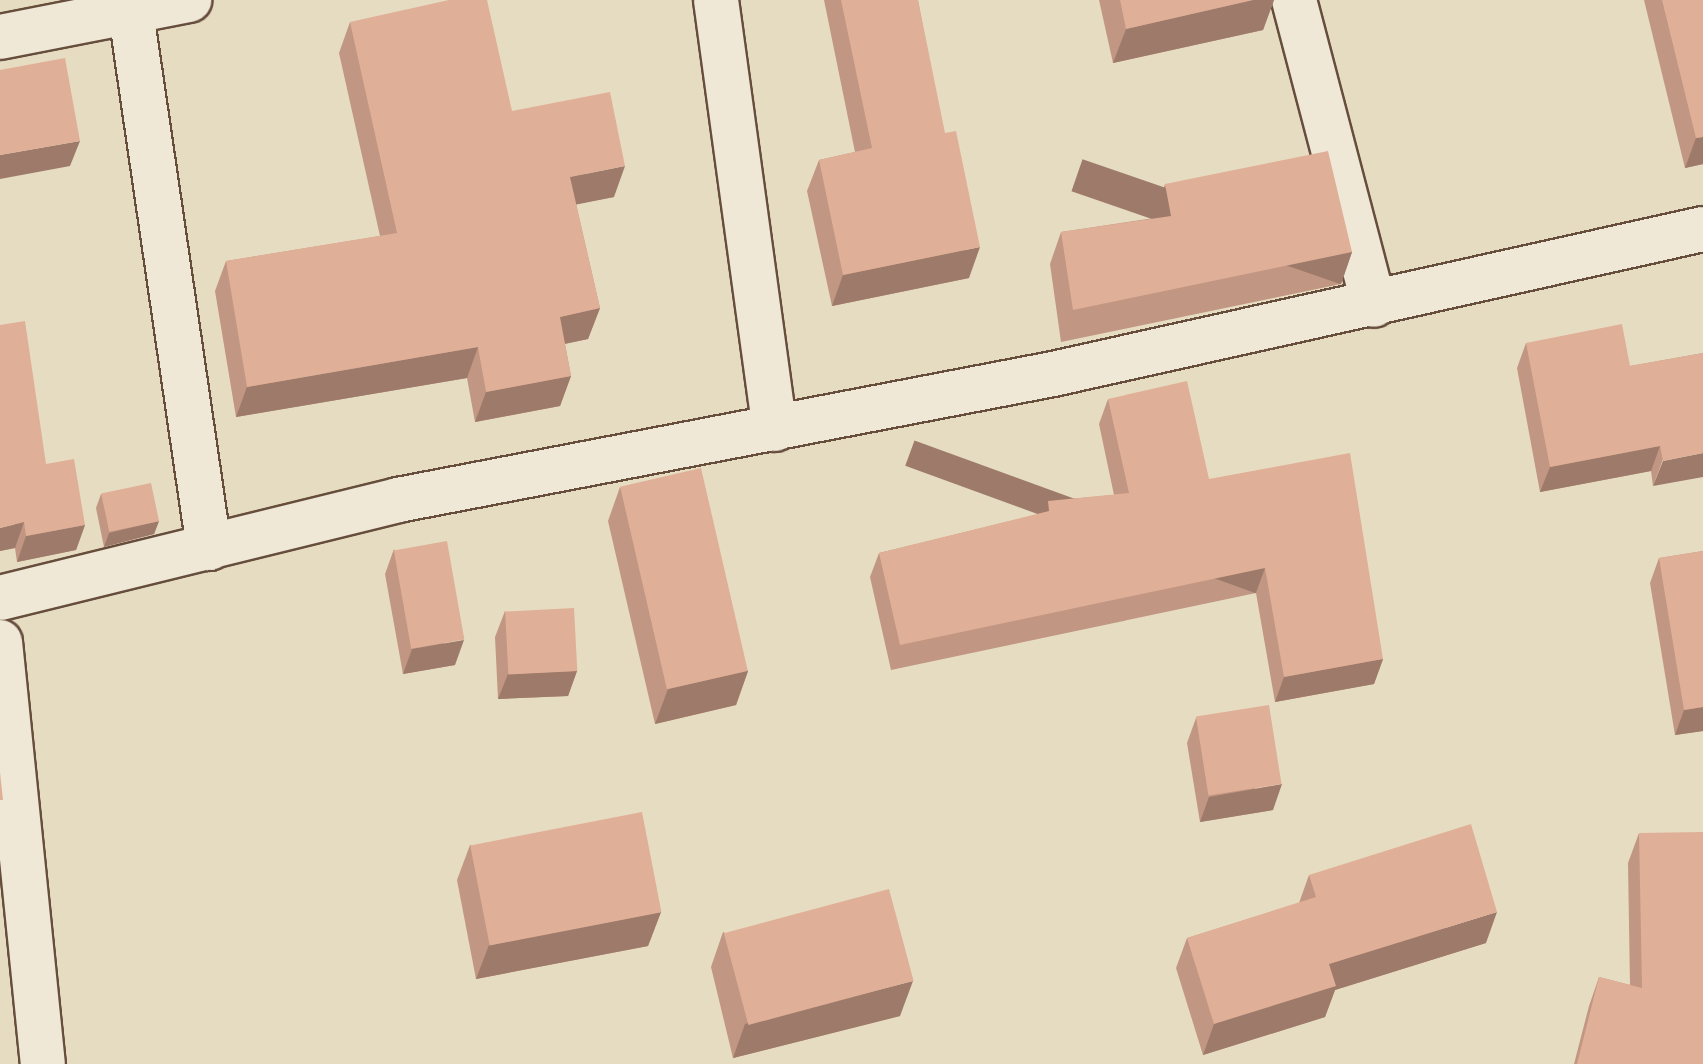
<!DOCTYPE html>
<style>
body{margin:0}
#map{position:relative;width:1703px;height:1064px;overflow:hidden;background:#e6dcc1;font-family:"Sorts Mill Goudy",serif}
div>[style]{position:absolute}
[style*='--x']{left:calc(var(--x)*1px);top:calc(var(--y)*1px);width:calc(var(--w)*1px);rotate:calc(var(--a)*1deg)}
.roads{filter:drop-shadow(2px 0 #664d3c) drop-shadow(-2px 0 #664d3c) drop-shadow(0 2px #664d3c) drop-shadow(0 -2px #664d3c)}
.minor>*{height:44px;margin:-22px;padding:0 22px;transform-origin:22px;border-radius:22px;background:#efe8d7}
.wall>*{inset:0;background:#c19682}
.shaded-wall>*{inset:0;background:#9d7a6a;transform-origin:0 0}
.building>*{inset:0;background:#e0af97;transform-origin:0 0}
span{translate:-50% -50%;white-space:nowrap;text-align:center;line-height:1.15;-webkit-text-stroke:6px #efe8d7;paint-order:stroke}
</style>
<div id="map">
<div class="roads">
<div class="minor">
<div style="--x:129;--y:0;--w:554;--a:81.69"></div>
<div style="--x:716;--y:0;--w:433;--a:82.2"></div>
<div style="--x:1294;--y:0;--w:315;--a:75.3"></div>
<div style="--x:0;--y:37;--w:193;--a:-11.1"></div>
<div style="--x:0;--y:598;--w:410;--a:-13.8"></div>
<div style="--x:398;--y:500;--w:667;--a:-10.89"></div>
<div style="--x:1053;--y:374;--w:666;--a:-12.58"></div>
<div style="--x:0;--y:642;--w:424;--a:84.2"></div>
</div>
</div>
<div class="wall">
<div style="clip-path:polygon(824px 0,918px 0,969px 278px,832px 306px,807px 191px,819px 160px,855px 152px)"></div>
<div style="clip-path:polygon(1099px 0,1274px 0,1263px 30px,1113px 63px)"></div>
<div style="clip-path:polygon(1644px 0,1703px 0,1703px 164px,1685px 168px)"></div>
<div style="clip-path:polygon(350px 22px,512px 111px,614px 197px,576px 204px,600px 308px,588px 339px,565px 344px,571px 376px,560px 406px,475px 422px,467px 378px,236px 417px,215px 291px,226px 261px,380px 236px,339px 53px)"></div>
<div style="clip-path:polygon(1165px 184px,1352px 252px,1341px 284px,1061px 342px,1050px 264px,1061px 232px,1154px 218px,1153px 216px)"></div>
<div style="clip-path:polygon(1526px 343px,1630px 366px,1703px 353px,1653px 486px,1651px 471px,1540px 492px,1517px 368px)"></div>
<div style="clip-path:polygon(1108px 399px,1209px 479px,1383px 659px,1374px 684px,1275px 702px,1256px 593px,891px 670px,870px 577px,879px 553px,1044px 513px,1048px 501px,1114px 495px,1099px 424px)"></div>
<div style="clip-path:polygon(46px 464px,85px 525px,76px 550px,17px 562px,15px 548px,0 551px)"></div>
<div style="clip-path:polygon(620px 487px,748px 671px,736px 705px,655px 724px,608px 521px)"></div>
<div style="clip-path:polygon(101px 494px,159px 521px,154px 534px,104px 547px,96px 508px)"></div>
<div style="clip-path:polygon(394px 549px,455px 665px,403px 674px,385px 574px)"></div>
<div style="clip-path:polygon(1703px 551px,1703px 731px,1675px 735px,1650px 583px,1659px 558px)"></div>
<div style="clip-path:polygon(505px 611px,577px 671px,568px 696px,498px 699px,495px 637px)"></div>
<div style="clip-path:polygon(1196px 718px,1273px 810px,1200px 822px,1187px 743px)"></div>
<div style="clip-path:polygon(1639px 833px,1703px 1064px,1574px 1064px,1589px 1006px,1599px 977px,1630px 985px,1628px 863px)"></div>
<div style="clip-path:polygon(470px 845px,661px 912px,648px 946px,476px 979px,457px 880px)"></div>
<div style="clip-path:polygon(1309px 875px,1486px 943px,1335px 990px,1325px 1017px,1203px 1055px,1176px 968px,1187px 938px,1299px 903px)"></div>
<div style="clip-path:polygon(723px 932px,900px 1016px,733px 1058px,711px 967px)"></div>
</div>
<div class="shaded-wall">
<div style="clip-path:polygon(1253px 0,1274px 0,1263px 30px,1113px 63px,1126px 29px)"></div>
<div style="clip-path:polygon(1703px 137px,1703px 164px,1685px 168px,1696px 138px)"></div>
<div style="clip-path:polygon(80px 141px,70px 166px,0 179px,0 155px)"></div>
<div style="clip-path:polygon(625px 166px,614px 197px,559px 208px,570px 177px)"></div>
<div style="clip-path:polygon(980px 247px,969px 278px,832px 306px,843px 275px)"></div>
<div style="left:1352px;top:252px;width:34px;height:285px;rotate:109deg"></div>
<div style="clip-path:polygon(600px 308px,588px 339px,549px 347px,560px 317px)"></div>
<div style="clip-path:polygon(478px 347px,467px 378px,236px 417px,247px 387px)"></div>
<div style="clip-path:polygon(571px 376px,560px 406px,475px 422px,486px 392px)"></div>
<div style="clip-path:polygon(1660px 446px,1651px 471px,1540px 492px,1550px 467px)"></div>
<div style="clip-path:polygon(1703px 453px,1703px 477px,1653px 486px,1663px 461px)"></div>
<div style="clip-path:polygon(159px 521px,154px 534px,104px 547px,109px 533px)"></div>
<div style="clip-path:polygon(24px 522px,15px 548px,0 551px,0 528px)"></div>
<div style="clip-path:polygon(85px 525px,76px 550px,17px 562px,26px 536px)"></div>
<div style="left:1265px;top:568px;width:27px;height:373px;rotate:110deg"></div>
<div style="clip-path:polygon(464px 640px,455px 665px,403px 674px,412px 649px)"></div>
<div style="clip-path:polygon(1383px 659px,1374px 684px,1275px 702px,1284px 677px)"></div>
<div style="clip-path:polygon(577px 671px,568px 696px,498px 699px,508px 674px)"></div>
<div style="clip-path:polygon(748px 671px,736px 705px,655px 724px,668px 689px)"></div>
<div style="clip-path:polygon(1703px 707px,1703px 731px,1675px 735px,1684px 710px)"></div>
<div style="clip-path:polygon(1282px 784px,1273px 810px,1200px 822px,1209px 797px)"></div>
<div style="clip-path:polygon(661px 912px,648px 946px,476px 979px,489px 945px)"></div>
<div style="clip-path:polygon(1497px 912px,1486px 943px,1335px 990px,1325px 1017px,1203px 1055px,1214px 1024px,1329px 964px)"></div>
<div style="clip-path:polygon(913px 981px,900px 1016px,733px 1058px,745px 1024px)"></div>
</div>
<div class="building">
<div style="clip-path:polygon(449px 0,487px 0,512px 111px,610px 92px,625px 166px,570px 177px,600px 308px,560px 317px,571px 376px,486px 392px,478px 347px,247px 387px,226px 261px,397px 233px,350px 22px)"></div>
<div style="clip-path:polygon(841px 0,918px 0,945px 133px,956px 131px,980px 247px,843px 275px,819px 160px,872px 148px)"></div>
<div style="clip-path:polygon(1120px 0,1253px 0,1126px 29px)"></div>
<div style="clip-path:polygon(1662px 0,1703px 0,1703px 137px,1696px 138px)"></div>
<div style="clip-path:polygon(65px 58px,80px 141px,0 155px,0 70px)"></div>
<div style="clip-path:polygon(1328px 151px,1352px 252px,1073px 310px,1061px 232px,1171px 216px,1165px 184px)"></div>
<div style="clip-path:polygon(25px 321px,46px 464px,74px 459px,85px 525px,26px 536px,24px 522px,0 528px,0 325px)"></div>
<div style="clip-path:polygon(1622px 324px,1630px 366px,1703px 353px,1703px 453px,1663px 461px,1660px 446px,1550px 467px,1526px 343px)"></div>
<div style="clip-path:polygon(1187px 381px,1209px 479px,1350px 453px,1383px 659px,1284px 677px,1265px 568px,900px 645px,879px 553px,1049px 511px,1048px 501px,1129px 493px,1108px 399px)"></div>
<div style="left:701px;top:468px;width:208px;height:83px;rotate:77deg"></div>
<div style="left:151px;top:483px;width:39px;height:51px;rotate:78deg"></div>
<div style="left:447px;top:541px;width:100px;height:54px;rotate:80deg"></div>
<div style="clip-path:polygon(1703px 551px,1703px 707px,1684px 710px,1659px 558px)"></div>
<div style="left:574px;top:608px;width:63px;height:69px;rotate:87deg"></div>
<div style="left:1269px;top:705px;width:80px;height:74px;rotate:81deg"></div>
<div style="clip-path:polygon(0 772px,3px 800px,0 800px)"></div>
<div style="left:642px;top:812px;width:102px;height:175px;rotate:79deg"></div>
<div style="clip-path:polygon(1471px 824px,1497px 912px,1329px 964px,1336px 986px,1214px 1024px,1187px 938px,1316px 897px,1309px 875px)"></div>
<div style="clip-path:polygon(1703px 832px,1703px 1064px,1577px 1064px,1599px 977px,1642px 988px,1639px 833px)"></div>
<div style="left:889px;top:889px;width:95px;height:171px;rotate:75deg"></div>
</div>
</div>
